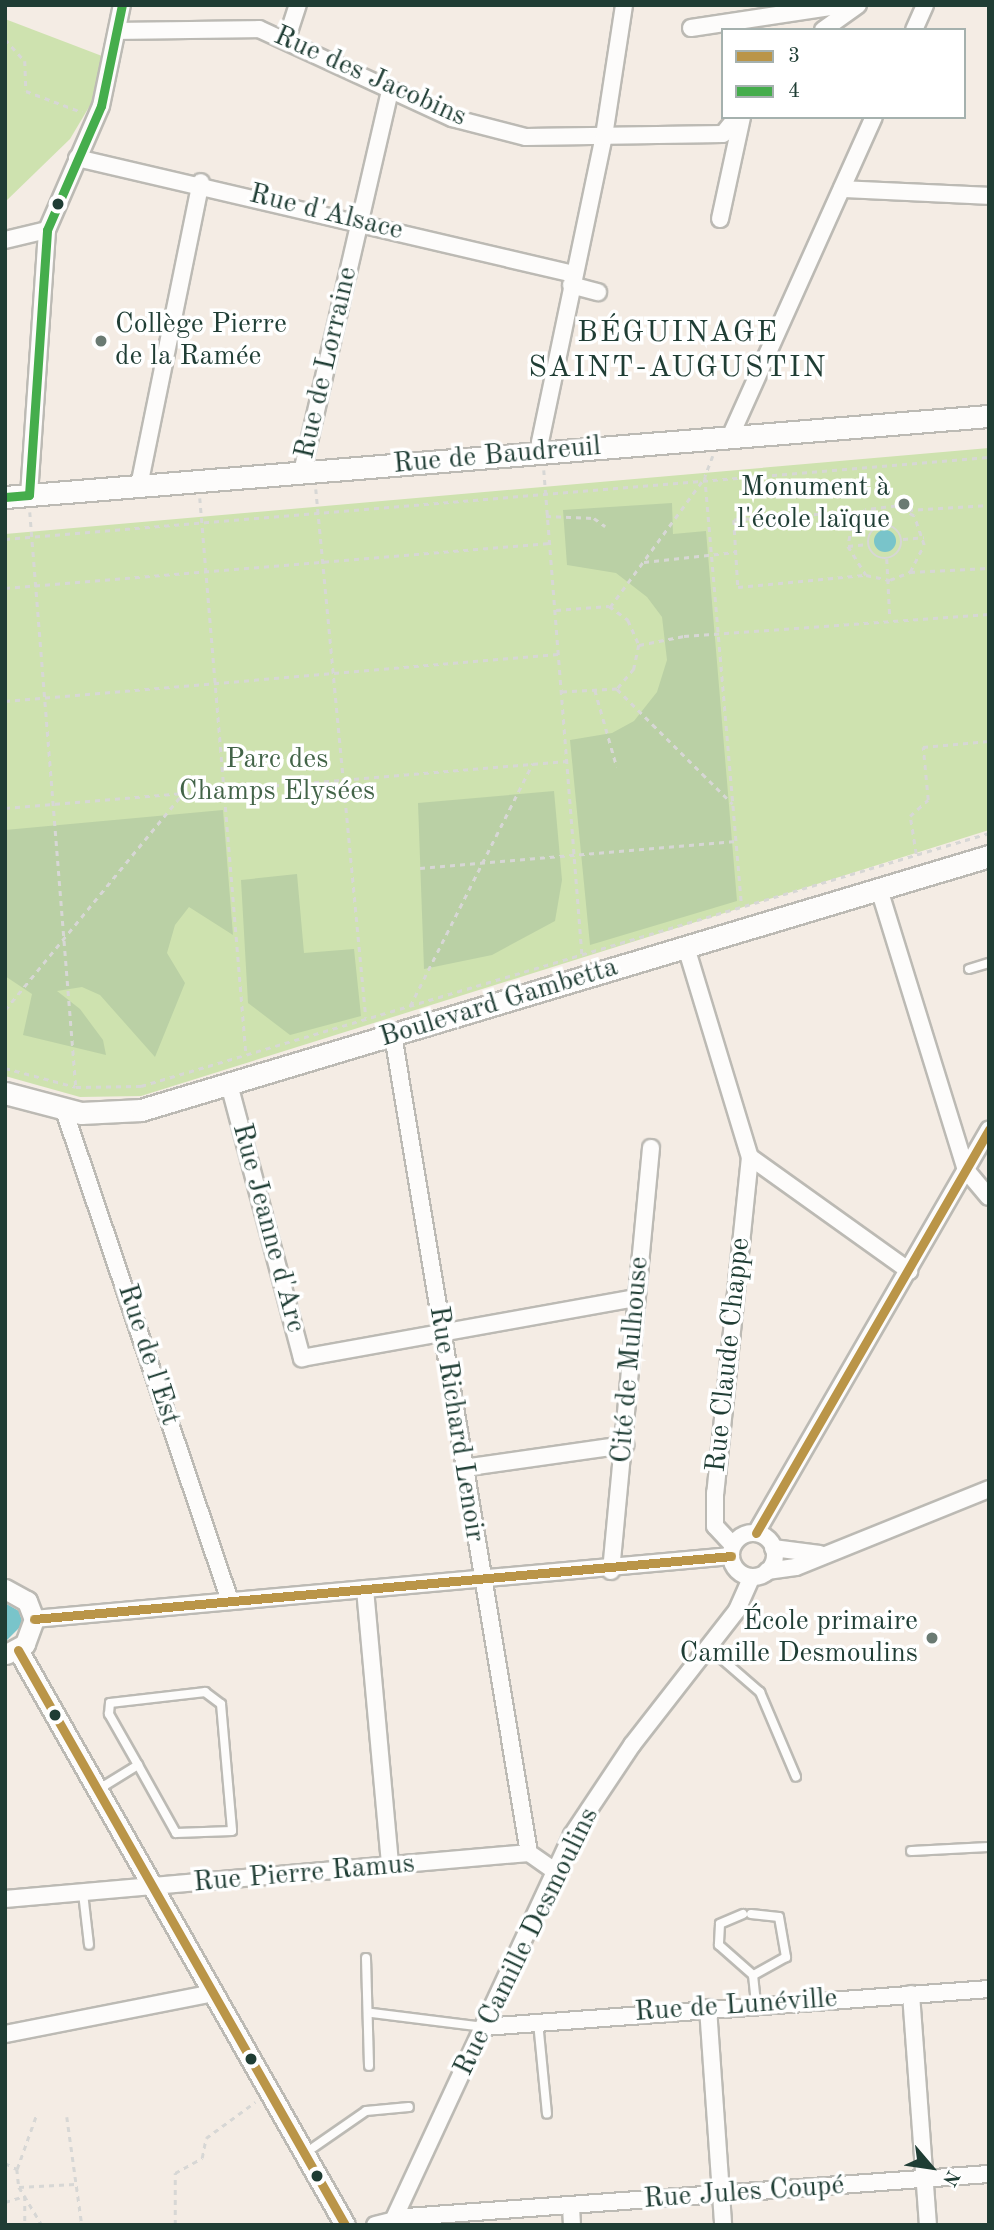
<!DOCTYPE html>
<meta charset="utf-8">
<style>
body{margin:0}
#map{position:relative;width:994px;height:2230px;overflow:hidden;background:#f4ece4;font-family:"Old Standard TT",serif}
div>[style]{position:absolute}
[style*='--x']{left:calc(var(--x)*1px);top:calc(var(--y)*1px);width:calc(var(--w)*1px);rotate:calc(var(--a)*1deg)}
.green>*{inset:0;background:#cee2af}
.forest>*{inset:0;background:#bad0a5}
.water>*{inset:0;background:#79c4ca}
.round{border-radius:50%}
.path>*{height:2.5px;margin-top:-1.25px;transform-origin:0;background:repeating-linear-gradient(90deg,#d7d7d5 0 5px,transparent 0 10px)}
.path>.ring{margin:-1.25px;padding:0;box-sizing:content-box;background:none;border:2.5px solid #d7d7d5;border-radius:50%}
.roads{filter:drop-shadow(2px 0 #bcbab4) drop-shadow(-2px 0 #bcbab4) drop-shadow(0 2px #bcbab4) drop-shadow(0 -2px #bcbab4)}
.service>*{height:8px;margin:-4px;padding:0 4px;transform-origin:4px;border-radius:4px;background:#fdfcfb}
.minor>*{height:16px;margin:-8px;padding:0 8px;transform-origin:8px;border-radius:8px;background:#fdfcfb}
.minor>.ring{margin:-8px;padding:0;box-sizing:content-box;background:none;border:16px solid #fdfcfb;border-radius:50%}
.tertiary>*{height:19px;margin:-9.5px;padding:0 9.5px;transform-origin:9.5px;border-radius:9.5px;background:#fdfcfb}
.secondary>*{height:21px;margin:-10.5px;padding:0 10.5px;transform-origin:10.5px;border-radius:10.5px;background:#fdfcfb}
.bus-1>*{height:9px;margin:-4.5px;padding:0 4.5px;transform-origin:4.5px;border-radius:4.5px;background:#ba9548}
.bus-2>*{height:9px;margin:-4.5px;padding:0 4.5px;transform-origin:4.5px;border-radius:4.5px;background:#45ad4c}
.dots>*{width:19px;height:19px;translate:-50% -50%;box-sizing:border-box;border:4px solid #fff;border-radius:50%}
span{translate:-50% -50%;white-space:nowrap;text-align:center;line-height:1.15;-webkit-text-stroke:7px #fff;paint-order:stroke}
.street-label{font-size:28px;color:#1f3d34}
.poi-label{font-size:28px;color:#1f3d34}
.left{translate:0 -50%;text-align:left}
.right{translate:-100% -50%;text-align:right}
.park-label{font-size:28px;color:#436448}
.neighbourhood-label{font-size:30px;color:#1f3d34;letter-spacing:2px}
.frame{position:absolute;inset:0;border:7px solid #1f3d34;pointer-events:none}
.legend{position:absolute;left:721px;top:28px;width:245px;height:91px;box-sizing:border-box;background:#fff;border:2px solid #a5b1ae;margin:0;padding:9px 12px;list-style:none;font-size:21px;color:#1f3d34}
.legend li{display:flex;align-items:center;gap:14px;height:35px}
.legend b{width:35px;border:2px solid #a5b1ae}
.north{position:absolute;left:896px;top:2132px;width:70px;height:70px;-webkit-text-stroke:5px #fff;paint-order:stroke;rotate:119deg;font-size:19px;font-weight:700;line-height:28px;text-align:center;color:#1f3d34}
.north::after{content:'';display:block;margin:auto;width:24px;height:32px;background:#1f3d34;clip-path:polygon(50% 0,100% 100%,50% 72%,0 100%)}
</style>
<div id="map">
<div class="green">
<div style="clip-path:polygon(5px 19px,102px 56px,92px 102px,70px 139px,5px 202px)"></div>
<div style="clip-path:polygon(989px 448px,989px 830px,141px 1096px,80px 1097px,5px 1076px,5px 534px)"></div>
</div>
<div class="forest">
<div style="clip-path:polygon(672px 503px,673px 534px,706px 531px,737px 901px,590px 945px,570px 740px,612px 733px,634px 721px,657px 692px,667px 660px,662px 617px,647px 597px,616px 573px,567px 565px,563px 510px)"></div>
<div style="clip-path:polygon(554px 791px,562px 880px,555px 921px,492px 955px,424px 969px,418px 803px)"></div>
<div style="clip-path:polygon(223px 810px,233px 935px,189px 907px,175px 925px,167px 953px,185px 983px,155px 1057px,100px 995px,82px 987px,57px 991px,80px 1009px,103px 1040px,106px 1055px,23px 1035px,32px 994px,5px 976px,5px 830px)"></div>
<div style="clip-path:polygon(297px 874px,304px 953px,354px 949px,361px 1016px,290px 1035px,248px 1003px,241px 880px)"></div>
</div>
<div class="water">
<div class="round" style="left:874px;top:530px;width:22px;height:22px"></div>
<div style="clip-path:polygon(5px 1603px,19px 1611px,23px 1624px,5px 1642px)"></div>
</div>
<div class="path">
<div style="--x:5;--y:39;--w:30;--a:48"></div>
<div style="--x:25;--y:61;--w:30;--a:88"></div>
<div style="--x:26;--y:91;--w:60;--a:20.6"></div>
<div style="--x:713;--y:456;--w:22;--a:111"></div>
<div style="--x:705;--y:477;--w:430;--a:85.1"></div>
<div style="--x:544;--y:470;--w:489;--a:85.5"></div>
<div style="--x:316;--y:489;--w:531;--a:84.6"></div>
<div style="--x:200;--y:498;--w:557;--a:85.26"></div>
<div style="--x:908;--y:510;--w:81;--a:-3.5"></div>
<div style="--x:30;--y:512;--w:578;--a:85.43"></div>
<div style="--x:546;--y:516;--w:48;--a:2.4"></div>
<div style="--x:594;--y:518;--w:14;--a:36"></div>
<div class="ring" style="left:868px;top:525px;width:31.5px;height:31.5px"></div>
<div style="--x:852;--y:526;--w:18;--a:-135"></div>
<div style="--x:839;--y:513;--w:105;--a:176.2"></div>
<div style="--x:734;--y:520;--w:67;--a:86.6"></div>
<div style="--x:738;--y:587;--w:129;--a:-5.4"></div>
<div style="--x:5;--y:539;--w:987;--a:-4.76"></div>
<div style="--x:903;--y:539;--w:21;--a:-5"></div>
<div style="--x:848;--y:546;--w:20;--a:-6"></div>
<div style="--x:887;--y:559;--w:59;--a:87.1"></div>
<div style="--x:644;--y:562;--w:92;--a:-6.3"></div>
<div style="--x:910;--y:572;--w:30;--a:-63"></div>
<div style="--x:924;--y:545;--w:31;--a:-109"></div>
<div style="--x:914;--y:516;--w:21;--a:-151"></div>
<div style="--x:896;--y:506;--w:31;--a:173"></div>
<div style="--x:865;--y:510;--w:21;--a:129"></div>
<div style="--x:852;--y:526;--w:20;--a:101"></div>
<div style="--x:848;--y:546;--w:34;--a:58"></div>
<div style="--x:866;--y:575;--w:25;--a:12"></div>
<div style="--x:890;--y:580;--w:22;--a:-22"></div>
<div style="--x:910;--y:572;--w:79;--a:-2.9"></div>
<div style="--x:5;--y:588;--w:547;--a:-4.72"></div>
<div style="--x:610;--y:607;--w:161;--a:-53.8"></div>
<div style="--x:556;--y:610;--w:53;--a:-4.3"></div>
<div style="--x:609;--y:606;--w:24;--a:36"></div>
<div style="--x:628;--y:620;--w:27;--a:66"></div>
<div style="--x:639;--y:645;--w:25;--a:102"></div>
<div style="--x:634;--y:669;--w:26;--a:130"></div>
<div style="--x:617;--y:689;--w:55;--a:176.9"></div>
<div style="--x:639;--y:645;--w:46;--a:-11.3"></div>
<div style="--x:684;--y:636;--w:306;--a:-4.1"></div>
<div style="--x:617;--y:689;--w:163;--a:44.8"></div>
<div style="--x:595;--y:690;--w:80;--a:74.1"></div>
<div style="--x:5;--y:701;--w:555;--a:-4.86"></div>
<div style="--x:5;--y:808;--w:564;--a:-4.78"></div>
<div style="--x:916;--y:854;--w:38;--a:-99"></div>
<div style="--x:910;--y:816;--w:24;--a:-42"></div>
<div style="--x:928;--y:800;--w:53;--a:-95.4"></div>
<div style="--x:923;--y:747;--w:66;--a:-5.2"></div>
<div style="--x:420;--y:868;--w:317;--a:-4.9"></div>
<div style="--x:410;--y:1006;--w:272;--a:-63.2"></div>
<div style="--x:5;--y:1010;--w:281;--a:-50.6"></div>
<div style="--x:5;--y:1068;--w:73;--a:15"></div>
<div style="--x:76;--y:1087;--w:65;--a:-0.9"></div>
<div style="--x:141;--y:1086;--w:885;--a:-16.61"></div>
<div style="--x:67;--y:2117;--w:109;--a:82.1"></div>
<div style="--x:5;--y:2163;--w:13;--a:27"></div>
<div style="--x:17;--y:2169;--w:18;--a:84"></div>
<div style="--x:19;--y:2187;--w:44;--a:58.8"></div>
<div style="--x:17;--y:2169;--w:59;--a:-70.3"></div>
<div style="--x:19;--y:2187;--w:56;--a:-3.1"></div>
<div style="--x:5;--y:2202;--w:21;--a:-17"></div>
<div style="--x:25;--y:2196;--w:29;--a:90"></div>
<div style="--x:175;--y:2225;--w:52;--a:-90"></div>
<div style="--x:175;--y:2173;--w:31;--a:-29"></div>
<div style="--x:202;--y:2158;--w:20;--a:-79"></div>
<div style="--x:206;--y:2138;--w:61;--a:-36.3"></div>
</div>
<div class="roads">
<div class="service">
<div style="--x:969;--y:969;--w:21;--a:-17"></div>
<div style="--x:708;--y:1647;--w:69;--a:40.9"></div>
<div style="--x:760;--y:1692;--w:92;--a:67"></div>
<div style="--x:99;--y:1789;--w:46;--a:-31.6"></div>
<div style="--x:138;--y:1765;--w:59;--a:-119.6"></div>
<div style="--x:109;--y:1714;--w:11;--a:-85"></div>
<div style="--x:110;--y:1703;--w:96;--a:-6.6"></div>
<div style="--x:205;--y:1692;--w:20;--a:37"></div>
<div style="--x:221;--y:1704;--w:127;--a:85"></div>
<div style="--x:232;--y:1831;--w:56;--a:178"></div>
<div style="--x:176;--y:1833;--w:78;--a:-119.2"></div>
<div style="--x:911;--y:1851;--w:78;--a:-2.9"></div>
<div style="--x:83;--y:1893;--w:52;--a:83.4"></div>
<div style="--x:743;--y:1914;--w:25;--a:157"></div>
<div style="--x:720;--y:1924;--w:21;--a:93"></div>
<div style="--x:719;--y:1945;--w:45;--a:41.4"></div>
<div style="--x:753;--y:1975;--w:29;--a:84"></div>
<div style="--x:751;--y:1914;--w:28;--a:6"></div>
<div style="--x:779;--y:1917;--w:41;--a:80.1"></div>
<div style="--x:786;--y:1957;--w:38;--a:151"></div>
<div style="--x:366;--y:1958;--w:108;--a:88.4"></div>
<div style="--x:372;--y:2013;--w:113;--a:7.1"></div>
<div style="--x:538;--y:2022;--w:92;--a:84.4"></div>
<div style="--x:304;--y:2154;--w:75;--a:-34.7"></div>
<div style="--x:366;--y:2111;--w:43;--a:-5.3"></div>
</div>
<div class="minor">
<div style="--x:691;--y:28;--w:154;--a:-8.6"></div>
<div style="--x:823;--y:30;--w:43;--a:-35.5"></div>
<div style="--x:914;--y:30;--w:27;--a:-66"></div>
<div style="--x:121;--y:31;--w:138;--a:-0.8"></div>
<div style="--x:259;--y:29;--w:213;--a:24.8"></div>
<div style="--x:452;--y:118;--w:76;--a:14.4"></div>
<div style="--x:526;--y:137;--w:197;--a:-0.9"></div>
<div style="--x:723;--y:134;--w:22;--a:-51"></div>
<div style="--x:287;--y:38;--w:35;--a:-72"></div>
<div style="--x:77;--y:158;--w:510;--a:13.14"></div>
<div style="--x:842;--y:189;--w:147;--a:2.7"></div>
<div style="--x:720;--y:219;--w:104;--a:-77.8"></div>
<div style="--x:5;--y:240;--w:43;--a:-13.4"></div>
<div style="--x:571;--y:285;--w:28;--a:15"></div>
<div style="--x:730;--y:437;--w:351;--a:-65.8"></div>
<div style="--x:543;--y:452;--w:10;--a:-107"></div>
<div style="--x:540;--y:442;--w:313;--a:-78.2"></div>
<div style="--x:604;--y:136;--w:133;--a:-81.3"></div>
<div style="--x:302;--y:472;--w:392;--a:-77"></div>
<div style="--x:139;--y:486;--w:310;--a:-78.5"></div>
<div style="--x:29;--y:495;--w:266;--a:-86.1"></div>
<div style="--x:47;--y:230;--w:135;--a:-66.5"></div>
<div style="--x:101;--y:106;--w:103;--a:-78.3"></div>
<div style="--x:879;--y:889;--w:294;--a:72.8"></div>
<div style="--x:966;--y:1170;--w:35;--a:50"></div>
<div style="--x:686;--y:947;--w:220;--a:73.1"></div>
<div style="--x:750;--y:1157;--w:338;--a:95.9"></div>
<div style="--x:715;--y:1493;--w:33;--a:90"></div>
<div style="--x:715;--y:1526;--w:26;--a:47"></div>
<div style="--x:393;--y:1035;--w:829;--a:80.56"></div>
<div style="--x:229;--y:1084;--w:284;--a:75.1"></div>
<div style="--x:302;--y:1358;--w:340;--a:-10.2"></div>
<div style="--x:64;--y:1110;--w:518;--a:71.32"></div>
<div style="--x:750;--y:1157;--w:196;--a:35.6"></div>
<div style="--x:463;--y:1468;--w:164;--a:-8.1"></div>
<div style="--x:756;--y:1533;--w:466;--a:-60"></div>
<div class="ring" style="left:731px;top:1533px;width:28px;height:28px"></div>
<div style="--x:773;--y:1548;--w:47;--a:7.3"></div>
<div style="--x:611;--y:1571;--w:425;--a:-84.6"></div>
<div style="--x:767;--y:1571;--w:29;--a:-8"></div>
<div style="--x:796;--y:1567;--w:208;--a:-22"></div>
<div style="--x:365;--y:1589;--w:278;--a:84.8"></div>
<div style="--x:34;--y:1619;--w:700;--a:-5.16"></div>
<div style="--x:5;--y:1899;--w:526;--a:-5.02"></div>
<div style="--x:529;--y:1853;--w:32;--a:35"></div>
<div style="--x:911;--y:1994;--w:232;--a:85.8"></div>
<div style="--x:708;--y:2008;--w:218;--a:86"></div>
<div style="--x:484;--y:2027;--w:506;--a:-4.3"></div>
<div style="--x:5;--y:2034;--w:213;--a:-11.1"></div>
<div style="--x:571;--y:2206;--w:19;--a:87"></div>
<div style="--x:375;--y:2225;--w:33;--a:-14"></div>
<div style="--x:407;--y:2217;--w:584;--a:-4.23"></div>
<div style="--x:391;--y:2225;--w:430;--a:-65.1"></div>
<div style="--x:572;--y:1835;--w:108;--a:-56.3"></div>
<div style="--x:632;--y:1745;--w:171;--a:-52.1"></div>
<div style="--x:737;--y:1610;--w:36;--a:-66"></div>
</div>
<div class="tertiary">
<div style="--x:5;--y:1589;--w:25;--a:29"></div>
<div style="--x:27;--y:1601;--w:19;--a:69"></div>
<div style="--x:34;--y:1619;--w:27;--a:110"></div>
<div style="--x:25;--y:1644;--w:21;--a:152"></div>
<div style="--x:18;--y:1650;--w:661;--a:60.37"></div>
</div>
<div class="secondary">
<div style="--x:5;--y:497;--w:987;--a:-4.71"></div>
<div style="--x:5;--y:1093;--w:79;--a:14.7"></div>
<div style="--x:81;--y:1113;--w:60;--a:-2.9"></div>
<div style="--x:141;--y:1110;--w:885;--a:-16.67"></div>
</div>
</div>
<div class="bus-1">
<div style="--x:756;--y:1533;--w:466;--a:-60"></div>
<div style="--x:34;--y:1619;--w:700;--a:-5.16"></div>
<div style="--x:18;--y:1650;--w:661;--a:60.37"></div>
</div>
<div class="bus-2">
<div style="--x:5;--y:497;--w:24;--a:-5"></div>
<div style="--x:29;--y:495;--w:266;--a:-86.1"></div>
<div style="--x:47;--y:230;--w:135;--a:-66.5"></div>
<div style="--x:101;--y:106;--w:103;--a:-78.3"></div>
</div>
<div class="dots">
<div style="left:58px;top:204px;background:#1f3d34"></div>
<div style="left:101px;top:341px;background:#6a7a72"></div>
<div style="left:904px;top:504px;background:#6a7a72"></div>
<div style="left:932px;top:1638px;background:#6a7a72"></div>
<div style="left:55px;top:1715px;background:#1f3d34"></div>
<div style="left:251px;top:2059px;background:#1f3d34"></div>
<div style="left:317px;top:2176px;background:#1f3d34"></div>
</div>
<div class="street-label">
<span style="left:370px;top:77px;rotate:24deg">Rue des Jacobins</span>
<span style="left:326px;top:213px;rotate:14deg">Rue d'Alsace</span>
<span style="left:327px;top:363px;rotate:-77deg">Rue de Lorraine</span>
<span style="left:497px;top:456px;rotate:-5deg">Rue de Baudreuil</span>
<span style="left:499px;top:1003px;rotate:-17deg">Boulevard Gambetta</span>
<span style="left:268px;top:1228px;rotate:75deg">Rue Jeanne d'Arc</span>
<span style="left:148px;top:1355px;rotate:72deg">Rue de l'Est</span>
<span style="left:729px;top:1355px;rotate:-84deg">Rue Claude Chappe</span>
<span style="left:631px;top:1360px;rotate:-85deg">Cité de Mulhouse</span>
<span style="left:456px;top:1424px;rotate:81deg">Rue Richard Lenoir</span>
<span style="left:304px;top:1874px;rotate:-5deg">Rue Pierre Ramus</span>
<span style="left:527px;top:1942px;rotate:-64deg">Rue Camille Desmoulins</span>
<span style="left:736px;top:2006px;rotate:-4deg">Rue de Lunéville</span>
<span style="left:744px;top:2193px;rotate:-4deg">Rue Jules Coupé</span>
</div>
<div class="poi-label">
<span class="left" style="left:115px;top:341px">Collège Pierre<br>de la Ramée</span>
<span class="right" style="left:890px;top:504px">Monument à<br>l'école laïque</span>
<span class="right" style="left:918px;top:1638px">École primaire<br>Camille Desmoulins</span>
</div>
<div class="park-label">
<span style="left:277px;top:776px">Parc des<br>Champs Elysées</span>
</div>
<div class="neighbourhood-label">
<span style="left:678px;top:350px">BÉGUINAGE<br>SAINT-AUGUSTIN</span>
</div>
<div class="frame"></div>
<ul class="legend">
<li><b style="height:9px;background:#ba9548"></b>3</li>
<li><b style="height:9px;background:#45ad4c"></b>4</li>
</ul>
<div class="north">N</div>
</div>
